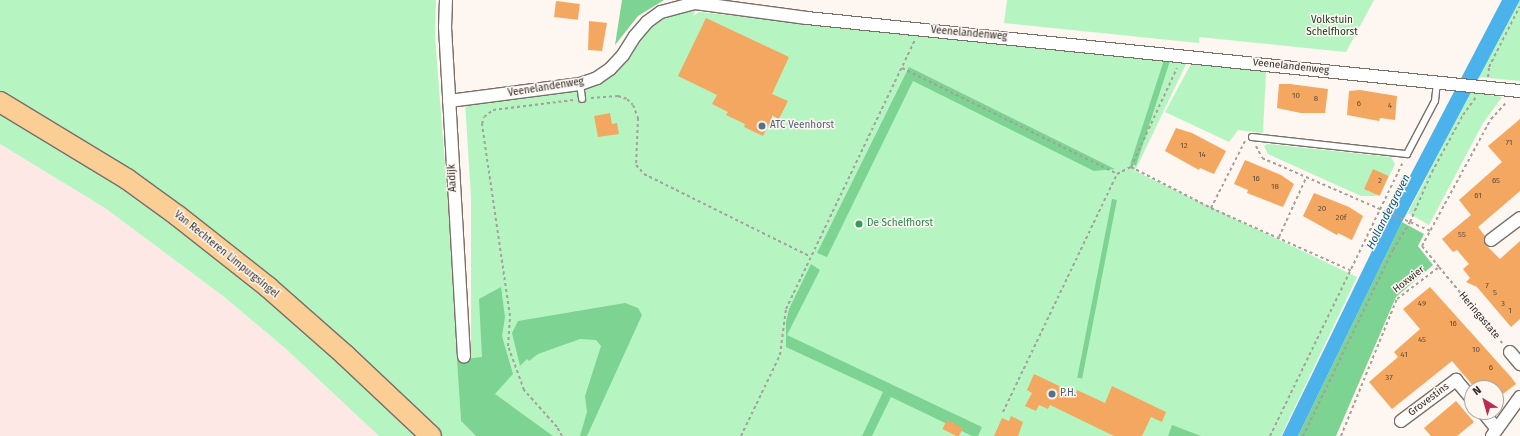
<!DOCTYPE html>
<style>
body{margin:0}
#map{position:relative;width:1520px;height:436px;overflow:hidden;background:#fef6f0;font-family:"Fira Sans",sans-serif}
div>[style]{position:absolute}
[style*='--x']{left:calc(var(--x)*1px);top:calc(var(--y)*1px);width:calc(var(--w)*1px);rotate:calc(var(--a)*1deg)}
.industrial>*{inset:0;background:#fee8e6}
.green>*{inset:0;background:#b6f5c2}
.forest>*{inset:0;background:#7dd391;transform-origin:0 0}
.water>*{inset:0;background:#4bb2eb}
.building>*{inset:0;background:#f4a760;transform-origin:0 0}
.path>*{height:2px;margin-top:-1px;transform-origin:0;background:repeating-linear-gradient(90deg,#a6a09c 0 3px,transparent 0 6px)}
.roads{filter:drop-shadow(1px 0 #786f68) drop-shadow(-1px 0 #786f68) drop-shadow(0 1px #786f68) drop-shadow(0 -1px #786f68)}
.lane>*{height:6px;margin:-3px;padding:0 3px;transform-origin:3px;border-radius:3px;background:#fff}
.street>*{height:12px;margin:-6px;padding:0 6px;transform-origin:6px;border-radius:6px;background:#fff}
.primary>*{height:20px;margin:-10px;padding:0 10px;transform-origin:10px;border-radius:10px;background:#face95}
.dots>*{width:11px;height:11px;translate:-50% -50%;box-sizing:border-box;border:2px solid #fef6f0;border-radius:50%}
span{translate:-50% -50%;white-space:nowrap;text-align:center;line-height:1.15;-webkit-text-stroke:3px #fef6f0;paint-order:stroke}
.number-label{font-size:8px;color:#604b37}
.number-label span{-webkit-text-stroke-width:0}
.park-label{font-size:10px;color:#12361c}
.street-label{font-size:10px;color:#2f2c29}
.service-label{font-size:10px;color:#4e5e75}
.left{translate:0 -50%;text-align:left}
.leisure-label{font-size:10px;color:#27864d}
.water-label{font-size:11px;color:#03587e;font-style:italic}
.north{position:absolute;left:1464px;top:380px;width:40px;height:40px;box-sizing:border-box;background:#fef6f0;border:1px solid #aba5a0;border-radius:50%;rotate:323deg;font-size:11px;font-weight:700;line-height:16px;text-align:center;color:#2f2c29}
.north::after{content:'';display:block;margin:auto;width:14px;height:18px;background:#bc2c50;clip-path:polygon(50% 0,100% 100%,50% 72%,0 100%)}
</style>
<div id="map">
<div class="industrial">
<div style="clip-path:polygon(0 144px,105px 208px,223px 296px,286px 349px,379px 436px,0 436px)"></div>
</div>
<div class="green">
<div style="clip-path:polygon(0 0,436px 0,435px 36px,448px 204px,461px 421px,476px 436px,441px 436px,382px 380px,0 93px)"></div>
<div style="clip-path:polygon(1007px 0,1374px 0,1346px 52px,1199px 37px,1199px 43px,1004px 23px)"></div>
<div style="clip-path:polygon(1520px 0,1520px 81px,1478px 77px)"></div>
<div style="clip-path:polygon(696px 9px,693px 16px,699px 12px,1187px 62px,1135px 171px,1357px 277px,1281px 436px,489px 436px,471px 419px,471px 198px,465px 101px,514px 94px,616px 70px,629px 59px,647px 30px,665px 17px,680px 11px)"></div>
<div style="clip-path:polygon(1191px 64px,1266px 71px,1263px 133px,1238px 130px,1229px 142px,1165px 112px)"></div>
<div style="clip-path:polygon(1470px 92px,1502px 97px,1483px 123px,1429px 225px,1408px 213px)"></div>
<div style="clip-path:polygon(0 111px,105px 176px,202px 246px,307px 333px,419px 436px,379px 436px,286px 349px,223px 296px,105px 208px,0 144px)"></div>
<div style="clip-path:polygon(1267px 144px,1391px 157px,1395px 164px,1381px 193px,1375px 196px,1361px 196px,1268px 154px,1264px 146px)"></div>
</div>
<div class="forest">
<div style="clip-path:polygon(622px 0,664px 0,638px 16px,615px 45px)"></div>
<div style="left:1164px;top:60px;width:6px;height:109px;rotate:18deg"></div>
<div style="clip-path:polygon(909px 67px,1115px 169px,1094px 171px,913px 81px,827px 257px,817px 253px)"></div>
<div style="left:1112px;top:199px;width:5px;height:182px;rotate:11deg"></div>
<div style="clip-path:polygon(1402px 222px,1424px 234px,1418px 246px,1433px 265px,1396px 297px,1336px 436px,1298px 436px)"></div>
<div style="clip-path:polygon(811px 264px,820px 270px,787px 335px,982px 427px,978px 436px,972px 436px,891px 397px,872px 436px,862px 436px,883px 392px,786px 347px,786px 322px,789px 309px)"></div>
<div style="clip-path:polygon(501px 287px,505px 317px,502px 336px,513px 374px,495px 394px,553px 436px,476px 436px,461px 421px,457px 360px,482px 357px,479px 299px)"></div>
<div style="clip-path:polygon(625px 303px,638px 308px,642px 315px,587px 436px,580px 436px,587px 412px,585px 396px,601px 346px,596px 340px,580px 339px,538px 354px,529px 361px,527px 359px,520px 366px,512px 333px,518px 321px)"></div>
<div style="clip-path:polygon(1172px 425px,1201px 436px,1168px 436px)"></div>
</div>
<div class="water">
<div style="clip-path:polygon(1502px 0,1520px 0,1402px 222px,1298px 436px,1282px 436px,1389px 216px)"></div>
</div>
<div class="building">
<div style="left:556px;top:1px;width:24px;height:16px;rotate:7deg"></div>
<div style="clip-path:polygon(706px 18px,789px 57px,772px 94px,788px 101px,779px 119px,773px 116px,763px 136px,744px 127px,745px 124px,726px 115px,728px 112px,712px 104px,717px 95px,678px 76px)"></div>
<div style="clip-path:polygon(589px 21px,607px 23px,602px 51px,588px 50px)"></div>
<div style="clip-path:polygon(1279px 84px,1290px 84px,1328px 89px,1325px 113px,1301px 113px,1277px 108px)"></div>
<div style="clip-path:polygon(1360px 90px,1397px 96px,1395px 120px,1380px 118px,1379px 121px,1347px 115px,1349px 91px)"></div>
<div style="clip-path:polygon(610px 113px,612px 124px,617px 123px,619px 134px,598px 137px,594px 116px)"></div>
<div style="clip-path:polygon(1520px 119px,1520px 191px,1478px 227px,1485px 236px,1485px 244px,1500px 259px,1520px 241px,1520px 319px,1511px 327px,1477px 287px,1466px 282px,1470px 278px,1463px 269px,1469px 264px,1457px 250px,1453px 252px,1442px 239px,1471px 215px,1459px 200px,1502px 162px,1488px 146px)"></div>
<div style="clip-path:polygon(1176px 128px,1192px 133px,1226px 151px,1214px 174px,1200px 168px,1199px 170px,1165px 151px)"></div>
<div style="clip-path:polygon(1245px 160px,1281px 175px,1294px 184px,1283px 207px,1247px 193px,1248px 190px,1234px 184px)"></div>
<div style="left:1373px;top:169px;width:17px;height:22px;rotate:24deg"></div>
<div style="clip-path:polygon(1314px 193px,1349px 207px,1363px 216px,1352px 240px,1338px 233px,1337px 235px,1303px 216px)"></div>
<div style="clip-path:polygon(1430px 287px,1511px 377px,1516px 384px,1503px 394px,1498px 388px,1475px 388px,1452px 361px,1392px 409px,1369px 382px,1398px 357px,1394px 352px,1420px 329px,1403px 309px)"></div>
<div style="clip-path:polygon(1034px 374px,1076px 394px,1077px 390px,1105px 403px,1112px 386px,1166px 412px,1162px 422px,1151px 417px,1142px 436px,1114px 436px,1050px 405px,1048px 409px,1039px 405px,1036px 411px,1025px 406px,1032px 393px,1027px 390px)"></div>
<div style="clip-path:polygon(1456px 401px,1474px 422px,1457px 436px,1431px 436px,1424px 428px)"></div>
<div style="clip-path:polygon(1011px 416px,1023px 422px,1018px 436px,994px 436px,1002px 418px,1009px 421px)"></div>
<div style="left:947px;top:420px;width:18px;height:10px;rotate:27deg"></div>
</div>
<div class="path">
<div style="--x:902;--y:68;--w:240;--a:26.2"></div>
<div style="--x:1488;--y:77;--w:10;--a:-84"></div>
<div style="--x:1489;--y:67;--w:68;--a:-63.1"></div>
<div style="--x:591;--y:98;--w:27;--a:-4"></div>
<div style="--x:618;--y:96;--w:9;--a:18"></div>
<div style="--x:627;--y:99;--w:8;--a:45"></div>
<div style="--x:633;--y:105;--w:14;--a:69"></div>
<div style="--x:638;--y:118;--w:47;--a:92.4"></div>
<div style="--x:636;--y:165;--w:12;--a:48"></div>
<div style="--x:644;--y:174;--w:186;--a:26.4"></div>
<div style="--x:1256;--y:146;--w:13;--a:63"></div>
<div style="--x:1262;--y:158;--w:184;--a:23.4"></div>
<div style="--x:1131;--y:167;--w:90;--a:27.1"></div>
<div style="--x:1211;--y:208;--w:154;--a:24.1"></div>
<div style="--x:1211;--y:208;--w:75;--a:-63.1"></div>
<div style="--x:1279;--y:237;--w:65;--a:-65.4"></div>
<div style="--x:1439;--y:267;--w:99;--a:50.3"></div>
<div style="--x:1003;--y:412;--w:264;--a:-64.4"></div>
<div style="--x:1117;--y:174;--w:16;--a:-27"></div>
<div style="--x:1131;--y:167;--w:109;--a:-65.1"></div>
<div style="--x:562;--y:436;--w:10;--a:-119"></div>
<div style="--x:557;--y:427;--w:50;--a:-131.7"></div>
<div style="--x:524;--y:390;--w:47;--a:-110"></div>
<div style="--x:508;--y:346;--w:30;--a:-86"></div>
<div style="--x:510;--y:316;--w:194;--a:-98.3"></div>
<div style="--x:482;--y:124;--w:7;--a:-74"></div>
<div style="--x:484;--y:117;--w:11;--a:-38"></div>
<div style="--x:493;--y:110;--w:81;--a:-7.1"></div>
<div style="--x:741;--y:436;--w:90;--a:-64.3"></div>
<div style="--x:780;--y:355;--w:46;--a:-82.6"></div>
<div style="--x:786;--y:309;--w:298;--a:-64.4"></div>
<div style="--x:1270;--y:436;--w:305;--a:-64.1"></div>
<div style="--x:1303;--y:436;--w:207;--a:-64.2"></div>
<div style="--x:1393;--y:250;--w:33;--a:-59"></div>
<div style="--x:1410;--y:222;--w:55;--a:-66.3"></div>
<div style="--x:1432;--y:172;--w:65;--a:-61.5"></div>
<div style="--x:1463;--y:115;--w:22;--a:-54"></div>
<div style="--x:1341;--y:436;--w:148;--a:-67.8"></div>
<div style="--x:1397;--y:299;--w:53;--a:-37.3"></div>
<div style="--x:1439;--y:267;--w:27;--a:-129"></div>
<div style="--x:1422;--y:246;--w:145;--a:-61.5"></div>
<div style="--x:1491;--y:119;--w:23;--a:-47"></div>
</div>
<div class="roads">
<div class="lane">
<div style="--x:580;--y:84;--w:15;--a:82"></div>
<div style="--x:1252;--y:137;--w:156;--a:6.3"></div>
<div style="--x:1407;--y:154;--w:60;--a:-62.2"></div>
<div style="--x:1435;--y:101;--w:19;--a:-84"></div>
</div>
<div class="street">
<div style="--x:446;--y:0;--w:27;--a:92"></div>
<div style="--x:445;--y:27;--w:330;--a:86.7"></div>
<div style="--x:449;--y:101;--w:132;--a:-7.4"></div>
<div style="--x:580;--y:84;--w:18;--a:-19"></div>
<div style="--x:597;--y:78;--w:16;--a:-35"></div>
<div style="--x:610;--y:69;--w:19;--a:-47"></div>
<div style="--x:623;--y:55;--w:22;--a:-58"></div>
<div style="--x:635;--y:36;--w:18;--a:-49"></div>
<div style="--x:647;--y:22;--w:17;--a:-36"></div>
<div style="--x:661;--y:12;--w:35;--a:-15"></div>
<div style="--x:695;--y:3;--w:113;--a:7.6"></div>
<div style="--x:807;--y:18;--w:717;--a:5.85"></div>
<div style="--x:1491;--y:240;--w:36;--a:-37"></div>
<div style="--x:1510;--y:352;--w:16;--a:50"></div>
<div style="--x:1483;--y:412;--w:21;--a:51"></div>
<div style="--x:1401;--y:421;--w:69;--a:-36.7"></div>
<div style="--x:1456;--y:380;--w:25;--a:50"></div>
<div style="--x:1492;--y:436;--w:48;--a:-54.3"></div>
</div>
<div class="primary">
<div style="--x:0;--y:102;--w:149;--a:31.2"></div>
<div style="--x:127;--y:179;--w:63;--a:36"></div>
<div style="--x:178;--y:216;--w:115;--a:38.3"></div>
<div style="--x:268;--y:287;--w:103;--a:41.4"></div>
<div style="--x:345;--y:355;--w:118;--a:43.3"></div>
</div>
</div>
<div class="dots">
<div style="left:762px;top:126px;background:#5c6f8a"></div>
<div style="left:859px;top:224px;background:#2e9e5b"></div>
<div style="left:1052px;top:394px;background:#5c6f8a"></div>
</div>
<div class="number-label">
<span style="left:1296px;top:96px">10</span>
<span style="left:1316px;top:99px">8</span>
<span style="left:1359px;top:104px">6</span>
<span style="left:1390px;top:106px">4</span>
<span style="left:1509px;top:143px">71</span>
<span style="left:1184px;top:146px">12</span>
<span style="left:1202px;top:155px">14</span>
<span style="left:1256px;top:179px">16</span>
<span style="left:1380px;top:181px">2</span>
<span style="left:1496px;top:181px">65</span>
<span style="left:1275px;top:187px">18</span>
<span style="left:1478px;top:196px">61</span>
<span style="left:1322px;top:209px">20</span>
<span style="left:1341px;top:218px">20f</span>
<span style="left:1462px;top:235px">55</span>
<span style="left:1487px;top:286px">7</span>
<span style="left:1495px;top:293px">5</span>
<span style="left:1422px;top:304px">49</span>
<span style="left:1503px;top:304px">3</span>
<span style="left:1510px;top:311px">1</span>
<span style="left:1453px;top:324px">16</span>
<span style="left:1422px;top:340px">45</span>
<span style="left:1476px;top:350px">10</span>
<span style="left:1404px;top:355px">41</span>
<span style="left:1491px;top:368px">6</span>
<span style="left:1389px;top:378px">37</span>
</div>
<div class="park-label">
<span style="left:1332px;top:26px">Volkstuin<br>Schelfhorst</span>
</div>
<div class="street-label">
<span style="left:969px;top:34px;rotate:5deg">Veenelandenweg</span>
<span style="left:1291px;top:67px;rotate:6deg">Veenelandenweg</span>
<span style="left:546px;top:88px;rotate:-9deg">Veenelandenweg</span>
<span style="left:453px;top:178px;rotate:-93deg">Aadijk</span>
<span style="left:226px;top:255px;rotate:39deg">Van Rechteren Limpurgsingel</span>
<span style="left:1409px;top:280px;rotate:-38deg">Hoxwier</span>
<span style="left:1479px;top:316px;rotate:50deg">Heringastate</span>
<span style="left:1429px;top:400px;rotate:-37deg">Grovestins</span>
</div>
<div class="service-label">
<span class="left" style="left:770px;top:126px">ATC Veenhorst</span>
<span class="left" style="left:1060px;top:394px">P.H.</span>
</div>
<div class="leisure-label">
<span class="left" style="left:867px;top:224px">De Schelfhorst</span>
</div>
<div class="water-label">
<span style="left:1389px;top:212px;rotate:-63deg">Hollandergraven</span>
</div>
<div class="north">N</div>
</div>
